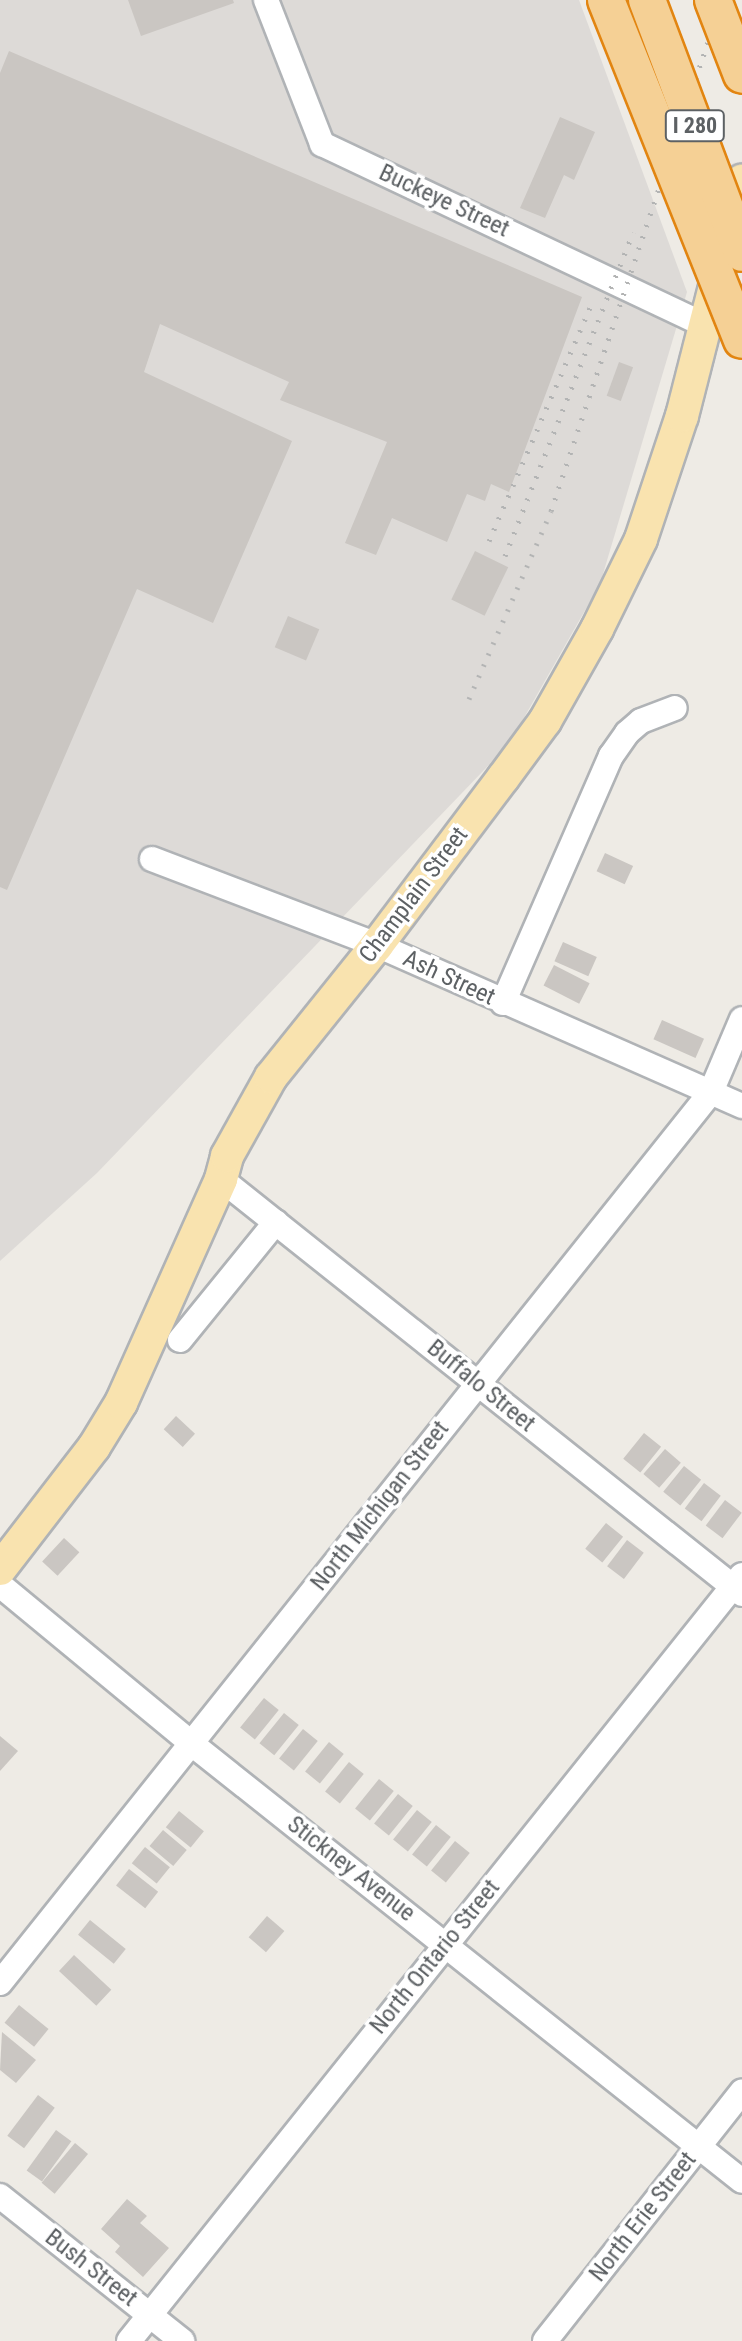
<!DOCTYPE html>
<style>
body{margin:0}
#map{position:relative;width:742px;height:2341px;overflow:hidden;background:#eeebe5;font-family:"Roboto Condensed",sans-serif}
div>[style]{position:absolute}
[style*='--x']{left:calc(var(--x)*1px);top:calc(var(--y)*1px);width:calc(var(--w)*1px);rotate:calc(var(--a)*1deg)}
.industrial>*{inset:0;background:#dddad7}
.building>*{inset:0;background:#cac6c2;transform-origin:0 0}
.roads{filter:drop-shadow(2px 0 #b0b3b6) drop-shadow(-2px 0 #b0b3b6) drop-shadow(0 2px #b0b3b6) drop-shadow(0 -2px #b0b3b6)}
.minor>*{height:24px;margin:-12px;padding:0 12px;transform-origin:12px;border-radius:12px;background:#fff}
.major>*{height:32px;margin:-16px;padding:0 16px;transform-origin:16px;border-radius:16px;background:#f9e3af}
.rail>*{height:5px;margin-top:-2.5px;transform-origin:0;background:repeating-linear-gradient(90deg,#b3b4b4 0 2px,transparent 0 12px)}
.bridges{filter:drop-shadow(2px 0 #e28511) drop-shadow(-2px 0 #e28511) drop-shadow(0 2px #e28511) drop-shadow(0 -2px #e28511)}
.highway-bridge>*{height:36px;margin:-18px;padding:0 18px;transform-origin:18px;border-radius:18px;background:#f5d095}
span{translate:-50% -50%;white-space:nowrap;text-align:center;line-height:1.15;-webkit-text-stroke:7px #fff;paint-order:stroke}
.shield-label span{padding:2px 6px;background:#fff;border:2px solid;border-radius:6px;-webkit-text-stroke-width:0}
.shield-label{font-size:22px;color:#5d6164;font-weight:700}
.street-label{font-size:24px;color:#5d6164}
</style>
<div id="map">
<div class="industrial">
<div style="clip-path:polygon(0 0,579px 0,687px 292px,600px 584px,509px 744px,97px 1173px,0 1261px)"></div>
</div>
<div class="building">
<div style="clip-path:polygon(128px 0,233px 0,234px 3px,141px 36px)"></div>
<div style="clip-path:polygon(9px 51px,582px 297px,509px 492px,491px 484px,485px 501px,467px 494px,447px 542px,392px 518px,376px 555px,345px 543px,387px 442px,280px 400px,289px 382px,160px 324px,144px 372px,292px 441px,213px 623px,137px 589px,7px 890px,0 887px,0 73px)"></div>
<div style="clip-path:polygon(560px 117px,595px 132px,574px 180px,564px 175px,545px 218px,520px 208px)"></div>
<div style="left:619px;top:362px;width:15px;height:36px;rotate:20deg"></div>
<div style="left:475px;top:551px;width:37px;height:54px;rotate:26deg"></div>
<div style="left:288px;top:616px;width:34px;height:34px;rotate:23deg"></div>
<div style="left:605px;top:853px;width:31px;height:20px;rotate:25deg"></div>
<div style="left:563px;top:942px;width:37px;height:21px;rotate:24deg"></div>
<div style="left:554px;top:965px;width:40px;height:23px;rotate:27deg"></div>
<div style="left:662px;top:1020px;width:46px;height:21px;rotate:24deg"></div>
<div style="left:176px;top:1416px;width:26px;height:18px;rotate:43deg"></div>
<div style="left:644px;top:1433px;width:22px;height:33px;rotate:39deg"></div>
<div style="left:665px;top:1449px;width:21px;height:33px;rotate:41deg"></div>
<div style="left:684px;top:1466px;width:22px;height:33px;rotate:39deg"></div>
<div style="left:704px;top:1483px;width:21px;height:32px;rotate:37deg"></div>
<div style="left:725px;top:1500px;width:21px;height:32px;rotate:37deg"></div>
<div style="left:606px;top:1523px;width:22px;height:33px;rotate:39deg"></div>
<div style="left:64px;top:1538px;width:21px;height:32px;rotate:43deg"></div>
<div style="left:627px;top:1540px;width:21px;height:33px;rotate:37deg"></div>
<div style="left:264px;top:1698px;width:19px;height:38px;rotate:39deg"></div>
<div style="left:284px;top:1713px;width:19px;height:39px;rotate:39deg"></div>
<div style="left:303px;top:1729px;width:19px;height:38px;rotate:39deg"></div>
<div style="clip-path:polygon(0 1736px,18px 1751px,0 1771px)"></div>
<div style="left:329px;top:1742px;width:19px;height:38px;rotate:39deg"></div>
<div style="left:349px;top:1762px;width:19px;height:38px;rotate:39deg"></div>
<div style="left:379px;top:1779px;width:19px;height:38px;rotate:39deg"></div>
<div style="left:398px;top:1794px;width:19px;height:38px;rotate:39deg"></div>
<div style="left:417px;top:1810px;width:19px;height:38px;rotate:39deg"></div>
<div style="left:179px;top:1811px;width:32px;height:21px;rotate:39deg"></div>
<div style="left:436px;top:1825px;width:19px;height:38px;rotate:39deg"></div>
<div style="left:163px;top:1830px;width:31px;height:21px;rotate:40deg"></div>
<div style="left:455px;top:1841px;width:19px;height:38px;rotate:39deg"></div>
<div style="left:145px;top:1847px;width:32px;height:21px;rotate:39deg"></div>
<div style="left:129px;top:1869px;width:37px;height:21px;rotate:38deg"></div>
<div style="left:267px;top:1916px;width:23px;height:28px;rotate:41deg"></div>
<div style="left:90px;top:1920px;width:46px;height:19px;rotate:39deg"></div>
<div style="left:74px;top:1955px;width:51px;height:22px;rotate:43deg"></div>
<div style="left:19px;top:2005px;width:38px;height:23px;rotate:39deg"></div>
<div style="clip-path:polygon(2px 2032px,36px 2060px,16px 2083px,0 2070px)"></div>
<div style="left:38px;top:2095px;width:21px;height:51px;rotate:37deg"></div>
<div style="left:56px;top:2130px;width:19px;height:50px;rotate:36deg"></div>
<div style="left:75px;top:2143px;width:17px;height:52px;rotate:40deg"></div>
<div style="clip-path:polygon(127px 2199px,147px 2216px,140px 2223px,169px 2248px,143px 2277px,115px 2252px,120px 2246px,101px 2229px)"></div>
</div>
<div class="roads">
<div class="minor">
<div style="--x:266;--y:0;--w:155;--a:68.7"></div>
<div style="--x:322;--y:144;--w:424;--a:25.3"></div>
<div style="--x:152;--y:859;--w:241;--a:20.9"></div>
<div style="--x:377;--y:945;--w:399;--a:23.8"></div>
<div style="--x:503;--y:1003;--w:270;--a:-66.4"></div>
<div style="--x:611;--y:756;--w:28;--a:-55"></div>
<div style="--x:627;--y:733;--w:18;--a:-41"></div>
<div style="--x:641;--y:721;--w:36;--a:-21"></div>
<div style="--x:221;--y:1179;--w:666;--a:38.54"></div>
<div style="--x:180;--y:1340;--w:152;--a:-50.9"></div>
<div style="--x:0;--y:1585;--w:249;--a:39.6"></div>
<div style="--x:192;--y:1744;--w:702;--a:38.47"></div>
<div style="--x:0;--y:1983;--w:1140;--a:-51.41"></div>
<div style="--x:711;--y:1092;--w:79;--a:-67"></div>
<div style="--x:0;--y:2196;--w:233;--a:38.5"></div>
<div style="--x:129;--y:2341;--w:981;--a:-51.33"></div>
<div style="--x:545;--y:2341;--w:318;--a:-51.7"></div>
</div>
<div class="major">
<div style="--x:0;--y:1569;--w:154;--a:-52.4"></div>
<div style="--x:94;--y:1447;--w:52;--a:-58.5"></div>
<div style="--x:121;--y:1403;--w:245;--a:-65.9"></div>
<div style="--x:221;--y:1179;--w:24;--a:-75"></div>
<div style="--x:227;--y:1156;--w:90;--a:-60.9"></div>
<div style="--x:271;--y:1077;--w:169;--a:-51.2"></div>
<div style="--x:377;--y:945;--w:209;--a:-53"></div>
<div style="--x:503;--y:778;--w:71;--a:-53.6"></div>
<div style="--x:545;--y:721;--w:106;--a:-60.5"></div>
<div style="--x:597;--y:629;--w:100;--a:-63.9"></div>
<div style="--x:641;--y:539;--w:130;--a:-71.6"></div>
<div style="--x:682;--y:416;--w:243;--a:-75.7"></div>
</div>
</div>
<div class="rail">
<div style="--x:489;--y:541;--w:262;--a:-66.6"></div>
<div style="--x:505;--y:556;--w:348;--a:-68.4"></div>
<div style="--x:469;--y:699;--w:205;--a:-66.4"></div>
<div style="--x:551;--y:511;--w:539;--a:-71.5"></div>
</div>
<div class="bridges">
<div class="highway-bridge">
<div style="--x:606;--y:0;--w:366;--a:68.2"></div>
<div style="--x:647;--y:0;--w:270;--a:69.4"></div>
<div style="--x:713;--y:0;--w:80;--a:68.9"></div>
</div>
</div>
<div class="shield-label">
<span style="left:695px;top:126px">I 280</span>
</div>
<div class="street-label">
<span style="left:444px;top:201px;rotate:25deg">Buckeye Street</span>
<span style="left:414px;top:895px;rotate:-53deg">Champlain Street</span>
<span style="left:449px;top:978px;rotate:25deg">Ash Street</span>
<span style="left:481px;top:1386px;rotate:39deg">Buffalo Street</span>
<span style="left:380px;top:1506px;rotate:-52deg">North Michigan Street</span>
<span style="left:351px;top:1869px;rotate:38deg">Stickney Avenue</span>
<span style="left:435px;top:1957px;rotate:-51deg">North Ontario Street</span>
<span style="left:643px;top:2217px;rotate:-52deg">North Erie Street</span>
<span style="left:91px;top:2268px;rotate:38deg">Bush Street</span>
</div>
</div>
